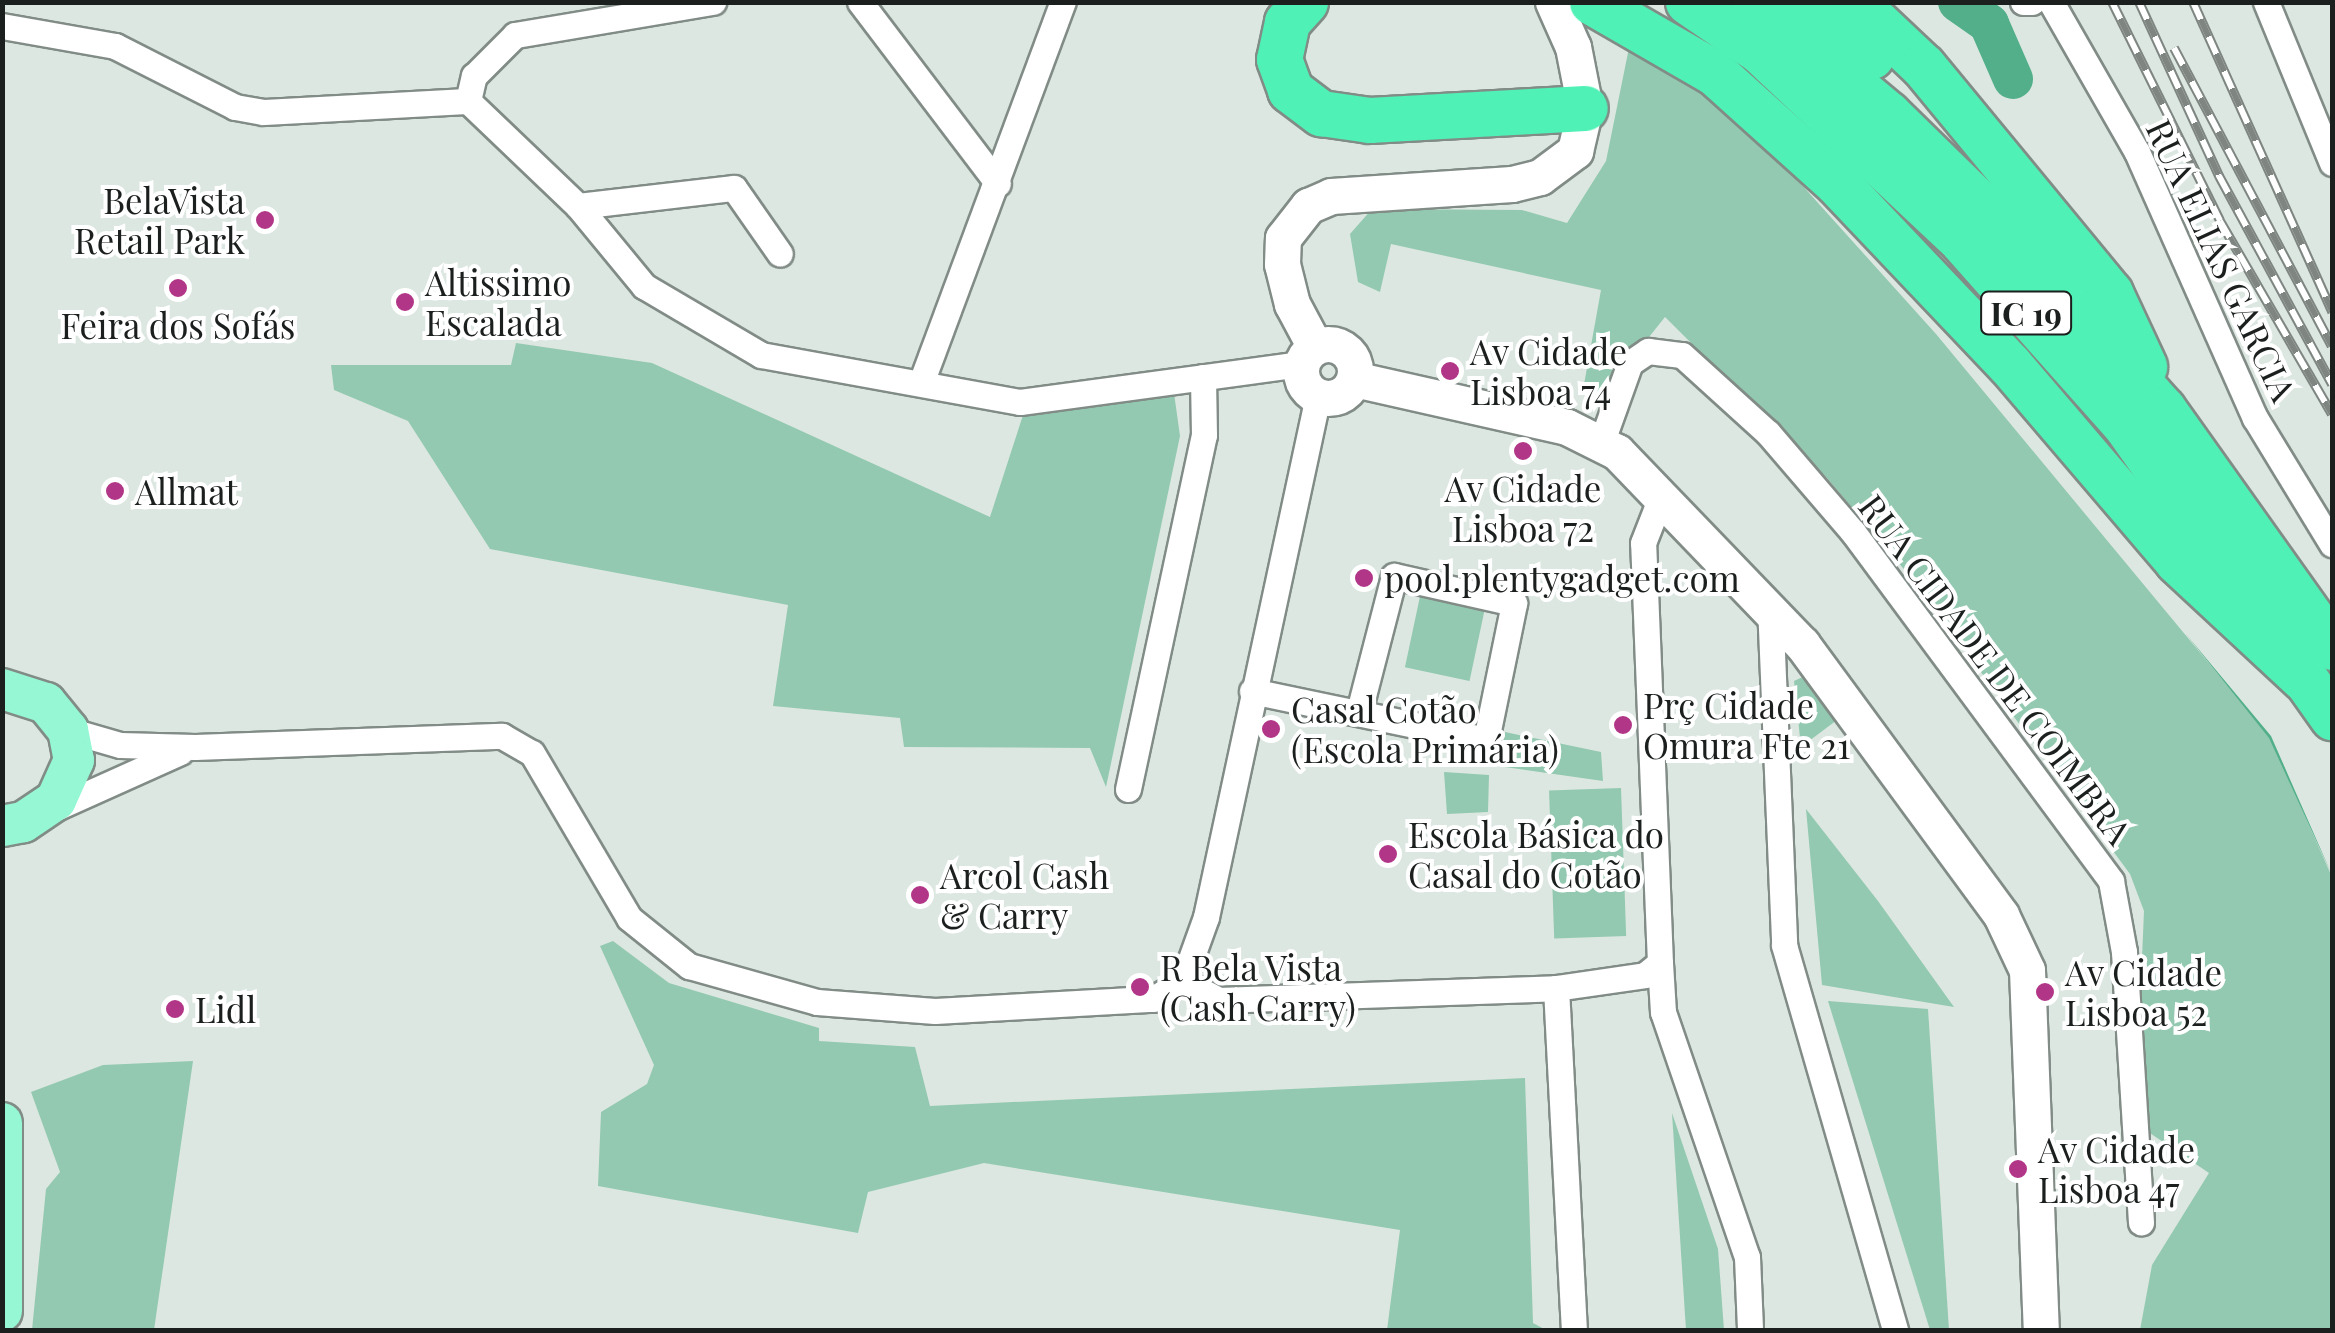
<!DOCTYPE html>
<meta charset="utf-8">
<style>
body{margin:0}
#map{position:relative;width:2335px;height:1333px;overflow:hidden;background:#dce7e1;font-family:"Playfair Display",serif}
div>[style]{position:absolute}
[style*='--x']{left:calc(var(--x)*1px);top:calc(var(--y)*1px);width:calc(var(--w)*1px);rotate:calc(var(--a)*1deg)}
.green>*{inset:0;background:#93c9b0;transform-origin:0 0}
.water>*{inset:0;background:#52af8a}
.river>*{height:40px;margin:-20px;padding:0 20px;transform-origin:20px;border-radius:20px;background:#52af8a}
.roads{filter:drop-shadow(2px 0 #828c87) drop-shadow(-2px 0 #828c87) drop-shadow(0 2px #828c87) drop-shadow(0 -2px #828c87)}
.street>*{height:25px;margin:-12.5px;padding:0 12.5px;transform-origin:12.5px;border-radius:12.5px;background:#fff}
.secondary>*{height:35px;margin:-17.5px;padding:0 17.5px;transform-origin:17.5px;border-radius:17.5px;background:#fff}
.secondary>.ring{margin:-17.5px;padding:0;box-sizing:content-box;background:none;border:35px solid #fff;border-radius:50%}
.primary>*{height:40px;margin:-20px;padding:0 20px;transform-origin:20px;border-radius:20px;background:#95f7d3}
.highway>*{height:45px;margin:-22.5px;padding:0 22.5px;transform-origin:22.5px;border-radius:22.5px;background:#4ff1b6}
.rail>*{height:10px;margin-top:-5px;transform-origin:0;background:repeating-linear-gradient(90deg,#fff 0 19px,#7f8682 0 38px);box-sizing:border-box;border-block:2px solid #7f8682}
.dots>*{width:28px;height:28px;translate:-50% -50%;box-sizing:border-box;border:5px solid #fff;border-radius:50%}
span{translate:-50% -50%;white-space:nowrap;text-align:center;line-height:1.15;-webkit-text-stroke:8px #fff;paint-order:stroke}
.shield-label span{padding:2px 8px;background:#fff;border:2px solid;border-radius:8px;-webkit-text-stroke-width:0}
.shield-label{font-size:32px;color:#1b1f1d;font-weight:700}
.poi-label{font-size:35px;color:#1b1f1d}
.right{translate:-100% -50%;text-align:right}
.left{translate:0 -50%;text-align:left}
.street-label{font-size:35px;color:#1b1f1d}
.frame{position:absolute;inset:0;border:5px solid #1b1f1d;pointer-events:none}
</style>
<div id="map">
<div class="green">
<div style="clip-path:polygon(1631px 38px,1765px 144px,1936px 334px,2270px 737px,2332px 877px,2332px 1330px,2140px 1330px,2152px 1265px,2209px 1173px,2135px 1123px,2144px 911px,2130px 874px,1913px 580px,1827px 478px,1665px 317px,1605px 392px,1583px 390px,1601px 290px,1391px 244px,1380px 292px,1358px 282px,1350px 234px,1372px 209px,1522px 210px,1567px 223px,1606px 161px)"></div>
<div style="clip-path:polygon(516px 343px,652px 363px,990px 517px,1023px 415px,1174px 393px,1180px 436px,1106px 787px,1090px 748px,904px 747px,900px 718px,773px 706px,788px 605px,490px 549px,408px 421px,334px 390px,331px 365px,511px 365px)"></div>
<div style="left:1422px;top:587px;width:66px;height:82px;rotate:12deg"></div>
<div style="clip-path:polygon(1807px 675px,1841px 717px,1801px 747px,1794px 681px)"></div>
<div style="clip-path:polygon(1505px 732px,1601px 752px,1603px 781px,1498px 766px)"></div>
<div style="clip-path:polygon(1444px 772px,1489px 775px,1488px 812px,1447px 814px)"></div>
<div style="left:1621px;top:788px;width:148px;height:72px;rotate:88deg"></div>
<div style="clip-path:polygon(1806px 809px,1878px 901px,1954px 1007px,1822px 985px)"></div>
<div style="clip-path:polygon(613px 941px,669px 983px,819px 1028px,819px 1041px,915px 1047px,930px 1106px,1525px 1078px,1533px 1323px,1546px 1330px,1387px 1330px,1400px 1230px,984px 1163px,868px 1192px,858px 1233px,598px 1186px,601px 1112px,647px 1084px,654px 1065px,600px 946px)"></div>
<div style="clip-path:polygon(1828px 1001px,1928px 1009px,1949px 1330px,1930px 1330px)"></div>
<div style="clip-path:polygon(193px 1061px,154px 1330px,32px 1330px,46px 1189px,60px 1172px,31px 1092px,103px 1065px)"></div>
<div style="clip-path:polygon(1672px 1113px,1718px 1249px,1724px 1330px,1686px 1330px)"></div>
</div>
<div class="water">
<div style="clip-path:polygon(2185px 633px,2271px 736px,2332px 875px,2269px 738px)"></div>
</div>
<div class="river">
<div style="--x:1958;--y:2;--w:38;--a:35"></div>
<div style="--x:1989;--y:24;--w:60;--a:66.4"></div>
</div>
<div class="roads">
<div class="street">
<div style="--x:860;--y:2;--w:228;--a:52.8"></div>
<div style="--x:2023;--y:2;--w:9;--a:0"></div>
<div style="--x:2051;--y:2;--w:173;--a:60.2"></div>
<div style="--x:2137;--y:152;--w:291;--a:66.1"></div>
<div style="--x:2255;--y:418;--w:148;--a:58.6"></div>
<div style="--x:2266;--y:2;--w:174;--a:67.7"></div>
<div style="--x:2;--y:26;--w:115;--a:10"></div>
<div style="--x:115;--y:46;--w:135;--a:26.9"></div>
<div style="--x:235;--y:107;--w:28;--a:10"></div>
<div style="--x:263;--y:112;--w:205;--a:-3.1"></div>
<div style="--x:468;--y:101;--w:152;--a:43.7"></div>
<div style="--x:578;--y:206;--w:104;--a:50.5"></div>
<div style="--x:644;--y:286;--w:136;--a:30.5"></div>
<div style="--x:761;--y:355;--w:263;--a:10.3"></div>
<div style="--x:1020;--y:402;--w:284;--a:-7.7"></div>
<div style="--x:468;--y:101;--w:26;--a:-77"></div>
<div style="--x:474;--y:76;--w:58;--a:-45"></div>
<div style="--x:515;--y:35;--w:201;--a:-9.5"></div>
<div style="--x:578;--y:206;--w:157;--a:-6.6"></div>
<div style="--x:734;--y:188;--w:80;--a:55.1"></div>
<div style="--x:921;--y:383;--w:407;--a:-69.6"></div>
<div style="--x:1602;--y:441;--w:83;--a:-70.3"></div>
<div style="--x:1630;--y:363;--w:22;--a:-34"></div>
<div style="--x:1648;--y:351;--w:34;--a:7"></div>
<div style="--x:1682;--y:355;--w:116;--a:42.2"></div>
<div style="--x:1768;--y:433;--w:130;--a:49.4"></div>
<div style="--x:1853;--y:532;--w:434;--a:53.5"></div>
<div style="--x:2111;--y:881;--w:72;--a:79.6"></div>
<div style="--x:2124;--y:952;--w:271;--a:86.4"></div>
<div style="--x:1770;--y:605;--w:340;--a:87.6"></div>
<div style="--x:1784;--y:945;--w:401;--a:73.9"></div>
<div style="--x:1252;--y:691;--w:239;--a:11.8"></div>
<div style="--x:1486;--y:740;--w:140;--a:-78.4"></div>
<div style="--x:1514;--y:603;--w:123;--a:-167.3"></div>
<div style="--x:1394;--y:576;--w:139;--a:104.5"></div>
<div style="--x:68;--y:730;--w:54;--a:16.1"></div>
<div style="--x:120;--y:745;--w:75;--a:1.5"></div>
<div style="--x:195;--y:747;--w:307;--a:-2.1"></div>
<div style="--x:502;--y:736;--w:34;--a:30"></div>
<div style="--x:532;--y:753;--w:191;--a:59.5"></div>
<div style="--x:629;--y:918;--w:77;--a:38.7"></div>
<div style="--x:689;--y:966;--w:133;--a:15.7"></div>
<div style="--x:817;--y:1002;--w:118;--a:4.4"></div>
<div style="--x:935;--y:1011;--w:218;--a:-3.2"></div>
<div style="--x:1153;--y:999;--w:35;--a:-31"></div>
<div style="--x:1183;--y:981;--w:68;--a:-70.2"></div>
<div style="--x:1206;--y:917;--w:533;--a:-77.87"></div>
<div style="--x:1128;--y:789;--w:362;--a:-77.9"></div>
<div style="--x:1204;--y:435;--w:58;--a:-91"></div>
<div style="--x:49;--y:811;--w:144;--a:-24.2"></div>
<div style="--x:1660;--y:963;--w:49;--a:86.5"></div>
<div style="--x:1663;--y:1012;--w:259;--a:71.1"></div>
<div style="--x:1747;--y:1257;--w:73;--a:87.6"></div>
<div style="--x:1183;--y:981;--w:40;--a:28"></div>
<div style="--x:1218;--y:1000;--w:338;--a:-2"></div>
<div style="--x:1556;--y:988;--w:90;--a:-8.3"></div>
<div style="--x:1645;--y:975;--w:19;--a:-39"></div>
<div style="--x:1660;--y:963;--w:420;--a:-92.3"></div>
<div style="--x:1643;--y:543;--w:49;--a:-68.6"></div>
<div style="--x:1556;--y:988;--w:342;--a:87"></div>
</div>
<div class="secondary">
<div class="ring" style="left:1301px;top:344px;width:19px;height:19px"></div>
<div style="--x:1315;--y:347;--w:49;--a:-118.1"></div>
<div style="--x:1292;--y:304;--w:41;--a:-104"></div>
<div style="--x:1282;--y:264;--w:26;--a:-88"></div>
<div style="--x:1283;--y:238;--w:41;--a:-52"></div>
<div style="--x:1308;--y:206;--w:25;--a:-23"></div>
<div style="--x:1331;--y:196;--w:181;--a:-3.8"></div>
<div style="--x:1512;--y:184;--w:29;--a:-14"></div>
<div style="--x:1540;--y:177;--w:44;--a:-36.6"></div>
<div style="--x:1575;--y:151;--w:44;--a:-76.9"></div>
<div style="--x:1585;--y:108;--w:62;--a:-101.1"></div>
<div style="--x:1573;--y:47;--w:49;--a:-114"></div>
<div style="--x:1354;--y:379;--w:218;--a:12.7"></div>
<div style="--x:1567;--y:427;--w:56;--a:26.6"></div>
<div style="--x:1617;--y:452;--w:267;--a:46.1"></div>
<div style="--x:1802;--y:644;--w:336;--a:53.7"></div>
<div style="--x:2001;--y:915;--w:61;--a:64.7"></div>
<div style="--x:2027;--y:970;--w:360;--a:87.8"></div>
</div>
<div class="primary">
<div style="--x:2;--y:689;--w:46;--a:17.7"></div>
<div style="--x:46;--y:703;--w:35;--a:51"></div>
<div style="--x:68;--y:730;--w:31;--a:79"></div>
<div style="--x:74;--y:760;--w:44;--a:114.2"></div>
<div style="--x:56;--y:800;--w:40;--a:146"></div>
<div style="--x:23;--y:822;--w:21;--a:169"></div>
<div style="--x:2;--y:1123;--w:188;--a:90"></div>
</div>
<div class="highway">
<div style="--x:1305;--y:2;--w:27;--a:132"></div>
<div style="--x:1287;--y:22;--w:38;--a:102"></div>
<div style="--x:1279;--y:59;--w:33;--a:70"></div>
<div style="--x:1290;--y:90;--w:39;--a:37"></div>
<div style="--x:1321;--y:113;--w:49;--a:8.3"></div>
<div style="--x:1369;--y:120;--w:216;--a:-3.2"></div>
<div style="--x:1592;--y:2;--w:142;--a:30"></div>
<div style="--x:1715;--y:73;--w:164;--a:42"></div>
<div style="--x:1837;--y:183;--w:250;--a:46.5"></div>
<div style="--x:2009;--y:364;--w:259;--a:49.5"></div>
<div style="--x:2177;--y:561;--w:173;--a:42.9"></div>
<div style="--x:1688;--y:2;--w:87;--a:34.2"></div>
<div style="--x:1760;--y:51;--w:277;--a:43.2"></div>
<div style="--x:1962;--y:241;--w:247;--a:48.4"></div>
<div style="--x:2126;--y:426;--w:357;--a:54.7"></div>
<div style="--x:1754;--y:2;--w:175;--a:39.9"></div>
<div style="--x:1888;--y:114;--w:130;--a:44.4"></div>
<div style="--x:1981;--y:205;--w:273;--a:48.3"></div>
<div style="--x:2163;--y:409;--w:292;--a:54.6"></div>
<div style="--x:1811;--y:2;--w:81;--a:42"></div>
<div style="--x:1855;--y:2;--w:93;--a:43.3"></div>
<div style="--x:1923;--y:66;--w:294;--a:50.5"></div>
<div style="--x:2110;--y:293;--w:81;--a:65"></div>
</div>
</div>
<div class="rail">
<div style="--x:2112;--y:2;--w:244;--a:63.7"></div>
<div style="--x:2220;--y:221;--w:223;--a:59.9"></div>
<div style="--x:2139;--y:2;--w:192;--a:65.3"></div>
<div style="--x:2219;--y:176;--w:237;--a:61.5"></div>
<div style="--x:2193;--y:2;--w:340;--a:65.8"></div>
<div style="--x:2174;--y:48;--w:337;--a:62.1"></div>
</div>
<div class="dots">
<div style="left:265px;top:220px;background:#b23687"></div>
<div style="left:178px;top:288px;background:#b23687"></div>
<div style="left:405px;top:302px;background:#b23687"></div>
<div style="left:1450px;top:371px;background:#b23687"></div>
<div style="left:1523px;top:451px;background:#b23687"></div>
<div style="left:115px;top:491px;background:#b23687"></div>
<div style="left:1364px;top:578px;background:#b23687"></div>
<div style="left:1623px;top:725px;background:#b23687"></div>
<div style="left:1271px;top:729px;background:#b23687"></div>
<div style="left:1388px;top:854px;background:#b23687"></div>
<div style="left:920px;top:895px;background:#b23687"></div>
<div style="left:1140px;top:987px;background:#b23687"></div>
<div style="left:2045px;top:992px;background:#b23687"></div>
<div style="left:175px;top:1009px;background:#b23687"></div>
<div style="left:2018px;top:1169px;background:#b23687"></div>
</div>
<div class="shield-label">
<span style="left:2026px;top:313px">IC 19</span>
</div>
<div class="poi-label">
<span class="right" style="left:245px;top:220px">BelaVista<br>Retail Park</span>
<span class="left" style="left:425px;top:302px">Altissimo<br>Escalada</span>
<span style="left:178px;top:325px">Feira dos Sofás</span>
<span class="left" style="left:1470px;top:371px">Av Cidade<br>Lisboa 74</span>
<span style="left:1523px;top:508px">Av Cidade<br>Lisboa 72</span>
<span class="left" style="left:135px;top:491px">Allmat</span>
<span class="left" style="left:1384px;top:578px">pool.plentygadget.com</span>
<span class="left" style="left:1643px;top:725px">Prç Cidade<br>Omura Fte 21</span>
<span class="left" style="left:1291px;top:729px">Casal Cotão<br>(Escola Primária)</span>
<span class="left" style="left:1408px;top:854px">Escola Básica do<br>Casal do Cotão</span>
<span class="left" style="left:940px;top:895px">Arcol Cash<br>&amp; Carry</span>
<span class="left" style="left:1160px;top:987px">R Bela Vista<br>(Cash Carry)</span>
<span class="left" style="left:2065px;top:992px">Av Cidade<br>Lisboa 52</span>
<span class="left" style="left:195px;top:1009px">Lidl</span>
<span class="left" style="left:2038px;top:1169px">Av Cidade<br>Lisboa 47</span>
</div>
<div class="street-label">
<span style="left:2222px;top:260px;rotate:65deg">RUA ELIAS GARCIA</span>
<span style="left:1996px;top:669px;rotate:53deg">RUA CIDADE DE COIMBRA</span>
</div>
<div class="frame"></div>
</div>
